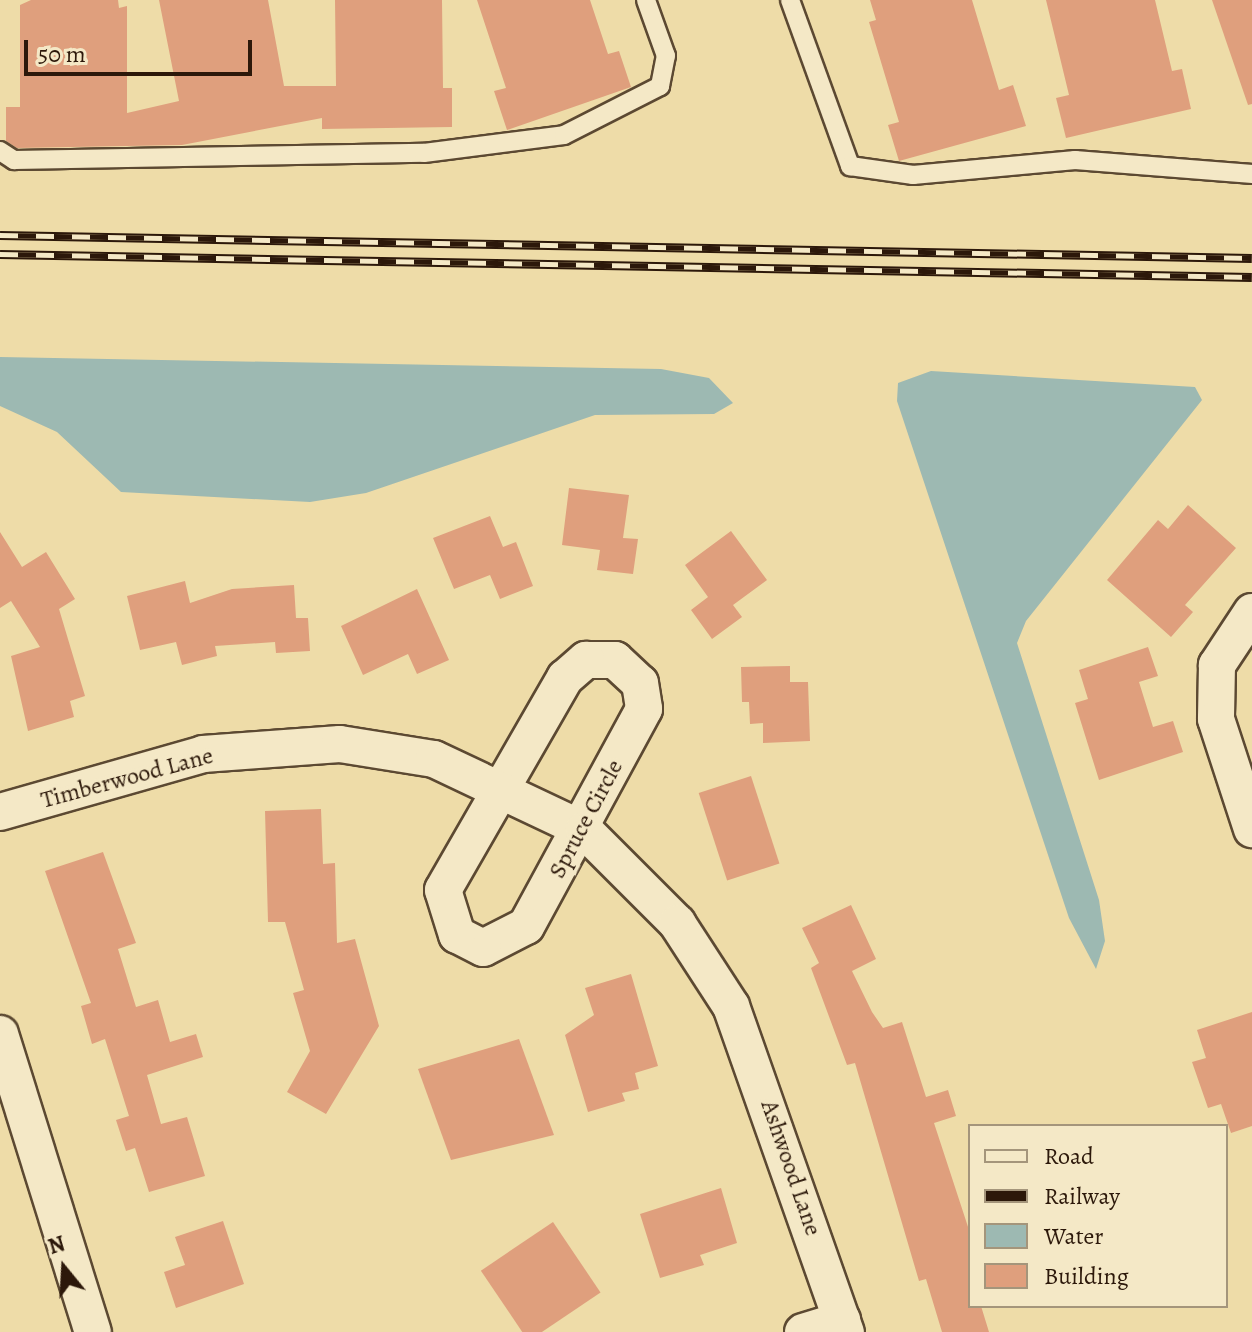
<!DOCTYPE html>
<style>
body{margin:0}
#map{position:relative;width:1252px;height:1332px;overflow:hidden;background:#eedca8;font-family:Alegreya,serif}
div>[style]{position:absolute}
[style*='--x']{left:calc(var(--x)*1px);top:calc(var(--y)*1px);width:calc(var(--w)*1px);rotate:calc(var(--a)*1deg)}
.water>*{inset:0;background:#9db9b2}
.building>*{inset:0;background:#df9f7d;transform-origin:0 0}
.roads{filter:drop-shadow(2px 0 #5c4932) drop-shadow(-2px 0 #5c4932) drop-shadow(0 2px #5c4932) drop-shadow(0 -2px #5c4932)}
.service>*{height:18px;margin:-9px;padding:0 9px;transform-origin:9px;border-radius:9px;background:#f4e8c6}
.minor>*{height:36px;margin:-18px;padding:0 18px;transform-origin:18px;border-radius:18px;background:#f4e8c6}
.rail>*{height:9px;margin-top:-4.5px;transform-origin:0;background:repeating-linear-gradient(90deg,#f4e8c6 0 18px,#2c180a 0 36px);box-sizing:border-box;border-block:2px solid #2c180a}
span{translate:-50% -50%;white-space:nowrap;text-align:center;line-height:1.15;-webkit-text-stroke:7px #f4e8c6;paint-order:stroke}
.street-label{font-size:24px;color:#2c180a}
.legend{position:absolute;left:968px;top:1124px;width:260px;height:184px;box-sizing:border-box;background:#f4e8c6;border:2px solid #a4957b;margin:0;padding:10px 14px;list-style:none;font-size:24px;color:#2c180a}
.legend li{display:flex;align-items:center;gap:16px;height:40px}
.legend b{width:40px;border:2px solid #a4957b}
.north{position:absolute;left:24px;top:1228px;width:80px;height:80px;-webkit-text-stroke:6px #f4e8c6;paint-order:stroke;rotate:342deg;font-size:22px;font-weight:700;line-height:32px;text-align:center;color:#2c180a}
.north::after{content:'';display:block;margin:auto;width:28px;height:36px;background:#2c180a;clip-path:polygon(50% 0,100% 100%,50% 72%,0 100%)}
.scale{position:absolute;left:24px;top:40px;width:228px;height:36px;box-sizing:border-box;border:4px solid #2c180a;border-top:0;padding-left:10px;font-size:24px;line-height:28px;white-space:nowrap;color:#2c180a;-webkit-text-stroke:6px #f4e8c6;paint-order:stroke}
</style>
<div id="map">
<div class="water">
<div style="clip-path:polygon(0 357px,661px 369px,709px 378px,733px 403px,714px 414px,595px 415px,366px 493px,310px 502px,121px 492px,57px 432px,0 406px)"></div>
<div style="clip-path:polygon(931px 371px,1195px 387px,1202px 400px,1026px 621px,1017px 643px,1099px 900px,1105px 941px,1096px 969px,1069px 918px,897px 401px,898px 383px)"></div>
</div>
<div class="building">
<div style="clip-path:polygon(31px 0,118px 0,119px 8px,127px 6px,127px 113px,179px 101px,159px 0,268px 0,284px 86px,336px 86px,335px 0,442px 0,443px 88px,452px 88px,452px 127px,322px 129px,322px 118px,182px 145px,17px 148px,6px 141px,6px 107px,20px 107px,20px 5px)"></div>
<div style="clip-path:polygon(477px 0,590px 0,608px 54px,619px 51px,631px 87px,507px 130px,494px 91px,506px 88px)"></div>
<div style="clip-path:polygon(870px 0,972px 0,999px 90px,1013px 85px,1026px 126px,899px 161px,888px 125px,899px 122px,869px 22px,876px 20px)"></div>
<div style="clip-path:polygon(1046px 0,1155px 0,1172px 71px,1182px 69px,1191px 109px,1066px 138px,1056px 98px,1069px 95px)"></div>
<div style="clip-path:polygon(1212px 0,1252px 0,1252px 104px,1248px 105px)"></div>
<div style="clip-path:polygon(569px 488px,629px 495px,623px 538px,638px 539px,633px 574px,597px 570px,600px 550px,562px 545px)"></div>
<div style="clip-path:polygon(1188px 505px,1236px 548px,1185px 605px,1193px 612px,1171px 637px,1107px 580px,1158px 520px,1168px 529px)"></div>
<div style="clip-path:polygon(490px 516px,503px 547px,516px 542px,533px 586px,500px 599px,490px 575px,454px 589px,433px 538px)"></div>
<div style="clip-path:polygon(731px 531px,767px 580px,733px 605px,742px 617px,712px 639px,691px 610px,708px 597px,685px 565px)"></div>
<div style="clip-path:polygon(0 532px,22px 567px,46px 552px,75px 599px,59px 609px,85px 696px,70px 701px,74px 717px,28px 731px,11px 656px,40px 647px,11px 601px,0 608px)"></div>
<div style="clip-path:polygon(185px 581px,190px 603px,232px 589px,294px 585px,296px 618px,308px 618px,310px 651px,276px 653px,275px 642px,215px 646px,217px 656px,182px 665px,176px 642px,140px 650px,127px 596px)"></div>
<div style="clip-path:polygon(417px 589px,449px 660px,417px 674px,408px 654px,363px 675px,341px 626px)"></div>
<div style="clip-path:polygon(1148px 647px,1158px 676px,1139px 682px,1153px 727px,1173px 721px,1183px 752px,1099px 780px,1075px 703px,1088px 699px,1079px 670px)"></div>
<div style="clip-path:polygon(790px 666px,790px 682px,808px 682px,810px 741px,763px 743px,763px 723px,750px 724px,749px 702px,742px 702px,741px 667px)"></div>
<div style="left:751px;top:776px;width:92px;height:55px;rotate:72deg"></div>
<div style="clip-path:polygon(321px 809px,323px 864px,335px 863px,337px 943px,355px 939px,379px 1026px,326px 1114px,287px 1092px,310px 1051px,293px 993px,304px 990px,285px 922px,268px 922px,265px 811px)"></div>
<div style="clip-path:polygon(103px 852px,136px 943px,118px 949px,136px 1007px,158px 1000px,170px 1042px,196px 1034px,203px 1057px,147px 1075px,161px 1124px,187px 1117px,205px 1176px,149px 1192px,135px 1148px,126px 1151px,116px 1120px,129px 1116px,105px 1039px,92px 1044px,81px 1006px,91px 1003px,45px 871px)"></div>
<div style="clip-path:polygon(851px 905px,876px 959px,852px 971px,872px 1012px,883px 1028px,902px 1022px,926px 1097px,948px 1090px,956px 1116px,934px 1123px,970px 1233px,970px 1306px,981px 1306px,989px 1332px,942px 1332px,926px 1279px,919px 1281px,855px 1063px,847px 1065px,811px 968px,819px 963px,802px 928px)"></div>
<div style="clip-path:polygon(631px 974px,658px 1066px,635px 1073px,639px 1089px,622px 1093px,625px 1101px,588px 1112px,565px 1035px,594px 1015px,585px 988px)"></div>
<div style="clip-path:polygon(1252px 1012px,1252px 1126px,1231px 1133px,1221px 1104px,1208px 1108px,1192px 1062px,1206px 1058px,1197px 1030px)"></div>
<div style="clip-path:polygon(519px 1039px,554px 1135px,451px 1160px,418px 1069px)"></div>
<div style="clip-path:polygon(721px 1188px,737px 1243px,700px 1255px,704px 1265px,660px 1278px,640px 1214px)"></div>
<div style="clip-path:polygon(223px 1221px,244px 1284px,176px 1308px,164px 1272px,185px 1265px,175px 1237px)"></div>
<div style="left:553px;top:1222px;width:85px;height:87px;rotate:56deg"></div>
</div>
<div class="roads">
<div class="service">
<div style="--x:790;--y:0;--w:177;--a:70.1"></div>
<div style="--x:850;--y:166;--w:64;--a:8.1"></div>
<div style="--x:913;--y:175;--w:163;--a:-5.3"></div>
<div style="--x:1075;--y:160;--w:178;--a:4.5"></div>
<div style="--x:0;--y:151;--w:17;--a:33"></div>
<div style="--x:14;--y:160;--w:410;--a:-1"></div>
<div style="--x:424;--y:153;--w:141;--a:-7.3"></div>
<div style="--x:564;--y:135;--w:108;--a:-27"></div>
<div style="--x:660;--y:86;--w:31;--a:-79"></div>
<div style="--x:666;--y:56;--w:59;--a:-109.7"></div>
</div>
<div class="minor">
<div style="--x:1252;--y:612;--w:64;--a:123.4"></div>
<div style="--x:1217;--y:665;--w:54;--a:91.1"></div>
<div style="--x:1216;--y:719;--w:116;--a:71.9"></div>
<div style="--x:586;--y:660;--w:29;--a:0"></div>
<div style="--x:615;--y:660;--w:34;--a:43"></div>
<div style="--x:640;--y:683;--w:26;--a:81"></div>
<div style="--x:644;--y:709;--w:247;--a:118.5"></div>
<div style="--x:526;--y:926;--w:48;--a:152.9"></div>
<div style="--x:483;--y:948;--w:29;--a:-153"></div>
<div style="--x:457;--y:935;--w:47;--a:-107.3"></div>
<div style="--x:443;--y:890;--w:245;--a:-60.1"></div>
<div style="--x:565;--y:678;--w:28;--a:-41"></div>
<div style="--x:0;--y:812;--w:211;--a:-15.9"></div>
<div style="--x:203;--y:754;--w:137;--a:-4.2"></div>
<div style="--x:340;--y:744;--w:95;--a:9.1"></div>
<div style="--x:434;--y:759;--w:166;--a:25.3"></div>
<div style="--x:584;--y:830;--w:132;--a:45"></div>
<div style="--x:677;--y:923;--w:99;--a:57"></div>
<div style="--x:731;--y:1006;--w:346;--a:70.6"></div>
<div style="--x:0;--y:1034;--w:312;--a:72.7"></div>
<div style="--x:803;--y:1332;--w:41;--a:-17.1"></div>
</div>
</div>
<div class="rail">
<div style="--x:0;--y:235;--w:1252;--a:1.05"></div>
<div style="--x:0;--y:254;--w:1252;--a:1.05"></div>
</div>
<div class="street-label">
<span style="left:127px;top:778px;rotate:-15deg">Timberwood Lane</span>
<span style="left:586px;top:819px;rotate:-62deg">Spruce Circle</span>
<span style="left:791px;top:1168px;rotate:71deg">Ashwood Lane</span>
</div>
<ul class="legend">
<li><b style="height:10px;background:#f4e8c6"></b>Road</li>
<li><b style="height:10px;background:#2c180a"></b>Railway</li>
<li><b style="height:22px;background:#9db9b2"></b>Water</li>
<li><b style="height:22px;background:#df9f7d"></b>Building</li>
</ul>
<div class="north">N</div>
<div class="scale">50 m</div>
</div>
